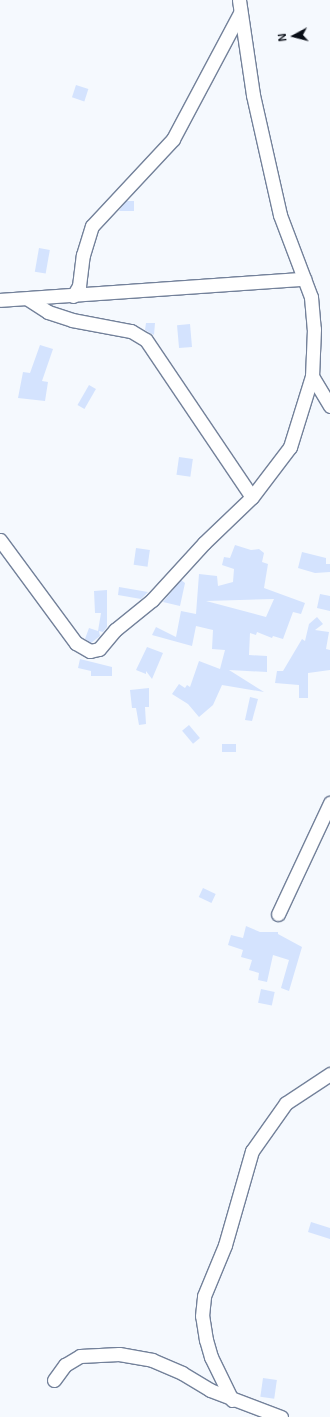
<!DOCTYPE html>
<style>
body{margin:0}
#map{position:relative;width:330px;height:1417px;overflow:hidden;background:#f5f9fe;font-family:Helvetica,sans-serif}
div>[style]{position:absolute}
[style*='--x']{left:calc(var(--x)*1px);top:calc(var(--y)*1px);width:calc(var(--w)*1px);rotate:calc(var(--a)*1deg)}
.building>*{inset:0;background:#d4e3fe;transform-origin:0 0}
.roads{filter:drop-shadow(1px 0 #73819a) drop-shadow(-1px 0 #73819a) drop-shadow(0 1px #73819a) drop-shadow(0 -1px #73819a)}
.minor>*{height:13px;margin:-6.5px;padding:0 6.5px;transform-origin:6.5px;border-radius:6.5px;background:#fff}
span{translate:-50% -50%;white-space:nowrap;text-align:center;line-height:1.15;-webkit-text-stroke:3.5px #f5f9fe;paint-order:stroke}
.north{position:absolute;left:274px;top:16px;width:40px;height:40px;-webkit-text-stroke:3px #f5f9fe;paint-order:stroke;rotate:263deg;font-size:11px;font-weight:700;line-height:16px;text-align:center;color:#090e17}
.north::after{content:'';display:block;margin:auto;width:14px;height:18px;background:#090e17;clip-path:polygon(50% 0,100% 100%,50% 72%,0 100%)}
</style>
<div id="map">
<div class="building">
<div style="left:76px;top:85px;width:13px;height:13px;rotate:18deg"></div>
<div style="clip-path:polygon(126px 201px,134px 201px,134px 211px,119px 211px)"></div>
<div style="left:39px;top:248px;width:11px;height:24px;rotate:10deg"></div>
<div style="clip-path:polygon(146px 323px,155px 323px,154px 335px,145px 330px)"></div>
<div style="left:190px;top:324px;width:23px;height:13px;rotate:85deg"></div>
<div style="clip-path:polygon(40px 345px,53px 349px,42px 381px,48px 382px,45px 401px,18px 398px,23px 372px,30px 373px)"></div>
<div style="left:89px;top:385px;width:8px;height:23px;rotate:30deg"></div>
<div style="left:179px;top:457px;width:14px;height:18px;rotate:8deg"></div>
<div style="clip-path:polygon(evenodd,235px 545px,251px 550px,259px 549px,264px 553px,262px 562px,268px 564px,264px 588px,305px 603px,301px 614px,293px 612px,283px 639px,273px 636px,272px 638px,257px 632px,256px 635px,250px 633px,249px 655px,267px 656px,267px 672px,229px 670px,264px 692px,222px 685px,213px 705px,199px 717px,188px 704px,172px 694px,179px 684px,185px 688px,187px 685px,190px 687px,199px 661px,220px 669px,225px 650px,212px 649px,213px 630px,196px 626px,192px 646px,152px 635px,156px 627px,176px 637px,181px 611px,196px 614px,199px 574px,217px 576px,218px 586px,233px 582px,234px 569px,222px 565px,224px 557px,230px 558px,235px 545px,274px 599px,266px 617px,206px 601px,274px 599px)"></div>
<div style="left:136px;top:548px;width:14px;height:17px;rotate:8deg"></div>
<div style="clip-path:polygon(302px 552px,326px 558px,326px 564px,330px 564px,330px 572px,315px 573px,298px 568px)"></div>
<div style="clip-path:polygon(181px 580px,185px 583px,180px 606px,163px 602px)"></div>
<div style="clip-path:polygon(119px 587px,148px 592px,141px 599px,118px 595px)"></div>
<div style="clip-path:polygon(107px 590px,107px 627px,103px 632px,99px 631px,100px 636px,91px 643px,85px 639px,89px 628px,98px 631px,101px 613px,95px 613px,94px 591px)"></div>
<div style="clip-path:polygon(320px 594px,330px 596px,330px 611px,317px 608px)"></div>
<div style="clip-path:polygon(317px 617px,323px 624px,315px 630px,329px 632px,326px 649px,330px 650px,330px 670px,308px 673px,308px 698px,299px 698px,299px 685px,275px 683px,277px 671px,283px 671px,302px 639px,305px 641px,309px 624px)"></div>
<div style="clip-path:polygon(147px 647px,163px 653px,152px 679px,146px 671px,146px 674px,136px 670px)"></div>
<div style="clip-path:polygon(80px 659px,112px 667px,112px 676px,91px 676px,91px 671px,78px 668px)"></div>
<div style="clip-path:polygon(149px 688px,149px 707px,145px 707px,146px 724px,139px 725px,136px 708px,132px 708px,130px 690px)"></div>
<div style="clip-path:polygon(250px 697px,258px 699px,252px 721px,245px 720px)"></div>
<div style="left:189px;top:725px;width:17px;height:9px;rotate:50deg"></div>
<div style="left:222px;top:744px;width:14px;height:8px"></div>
<div style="left:203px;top:888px;width:14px;height:10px;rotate:25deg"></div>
<div style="clip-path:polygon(246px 926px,260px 932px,278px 932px,278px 934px,302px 947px,289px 991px,281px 988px,289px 960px,273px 955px,267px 982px,258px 980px,259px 973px,249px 970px,252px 960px,241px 957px,243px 950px,228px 945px,231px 935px,243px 938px)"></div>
<div style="left:261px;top:989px;width:14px;height:14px;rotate:12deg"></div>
<div style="clip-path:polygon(311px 1222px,330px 1228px,330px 1239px,308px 1232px)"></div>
<div style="left:263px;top:1378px;width:14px;height:19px;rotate:8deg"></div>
</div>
<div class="roads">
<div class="minor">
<div style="--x:239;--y:0;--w:96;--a:81.6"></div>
<div style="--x:253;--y:95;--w:123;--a:77.3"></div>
<div style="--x:280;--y:215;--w:88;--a:69.3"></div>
<div style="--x:311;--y:297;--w:32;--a:85"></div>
<div style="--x:314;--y:329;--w:47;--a:92.4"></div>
<div style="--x:312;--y:376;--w:35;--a:59"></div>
<div style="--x:73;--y:296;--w:12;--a:-59"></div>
<div style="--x:79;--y:286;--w:31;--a:-83"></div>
<div style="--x:83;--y:255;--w:30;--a:-73"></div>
<div style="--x:92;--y:226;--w:119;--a:-47"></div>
<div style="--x:173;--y:139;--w:143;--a:-62"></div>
<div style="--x:28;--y:299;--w:24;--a:33"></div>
<div style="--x:48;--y:312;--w:25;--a:18"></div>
<div style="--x:72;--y:320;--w:60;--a:10.6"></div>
<div style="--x:131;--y:331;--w:17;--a:31"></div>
<div style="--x:146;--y:340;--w:189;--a:56"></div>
<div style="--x:0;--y:300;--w:305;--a:-4"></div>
<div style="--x:0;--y:540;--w:128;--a:53.6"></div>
<div style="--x:76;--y:643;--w:16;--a:30"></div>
<div style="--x:90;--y:651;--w:9;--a:-13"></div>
<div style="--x:99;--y:649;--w:25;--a:-50"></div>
<div style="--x:115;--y:630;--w:48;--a:-39"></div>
<div style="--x:152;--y:600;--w:77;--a:-47.6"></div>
<div style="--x:204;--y:543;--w:66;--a:-43.8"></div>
<div style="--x:252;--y:497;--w:63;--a:-52.8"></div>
<div style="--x:290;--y:447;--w:74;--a:-72.8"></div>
<div style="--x:278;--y:914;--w:123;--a:-64.9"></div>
<div style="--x:54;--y:1380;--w:19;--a:-54"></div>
<div style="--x:65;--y:1365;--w:17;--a:-31"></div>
<div style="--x:80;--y:1356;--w:39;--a:-3"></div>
<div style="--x:119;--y:1354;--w:34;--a:10"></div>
<div style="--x:152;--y:1360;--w:33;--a:23"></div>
<div style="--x:182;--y:1373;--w:33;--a:31"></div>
<div style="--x:210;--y:1390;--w:76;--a:20.8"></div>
<div style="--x:232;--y:1400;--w:48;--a:-116"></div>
<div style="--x:211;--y:1357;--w:18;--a:-106"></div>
<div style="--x:206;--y:1340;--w:24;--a:-99"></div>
<div style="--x:202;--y:1316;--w:20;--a:-84"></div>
<div style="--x:204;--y:1296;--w:55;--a:-67.6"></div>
<div style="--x:225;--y:1245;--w:98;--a:-74"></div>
<div style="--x:252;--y:1151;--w:59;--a:-54.7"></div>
<div style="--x:286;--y:1103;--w:53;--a:-33.4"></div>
</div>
</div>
<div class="north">N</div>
</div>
